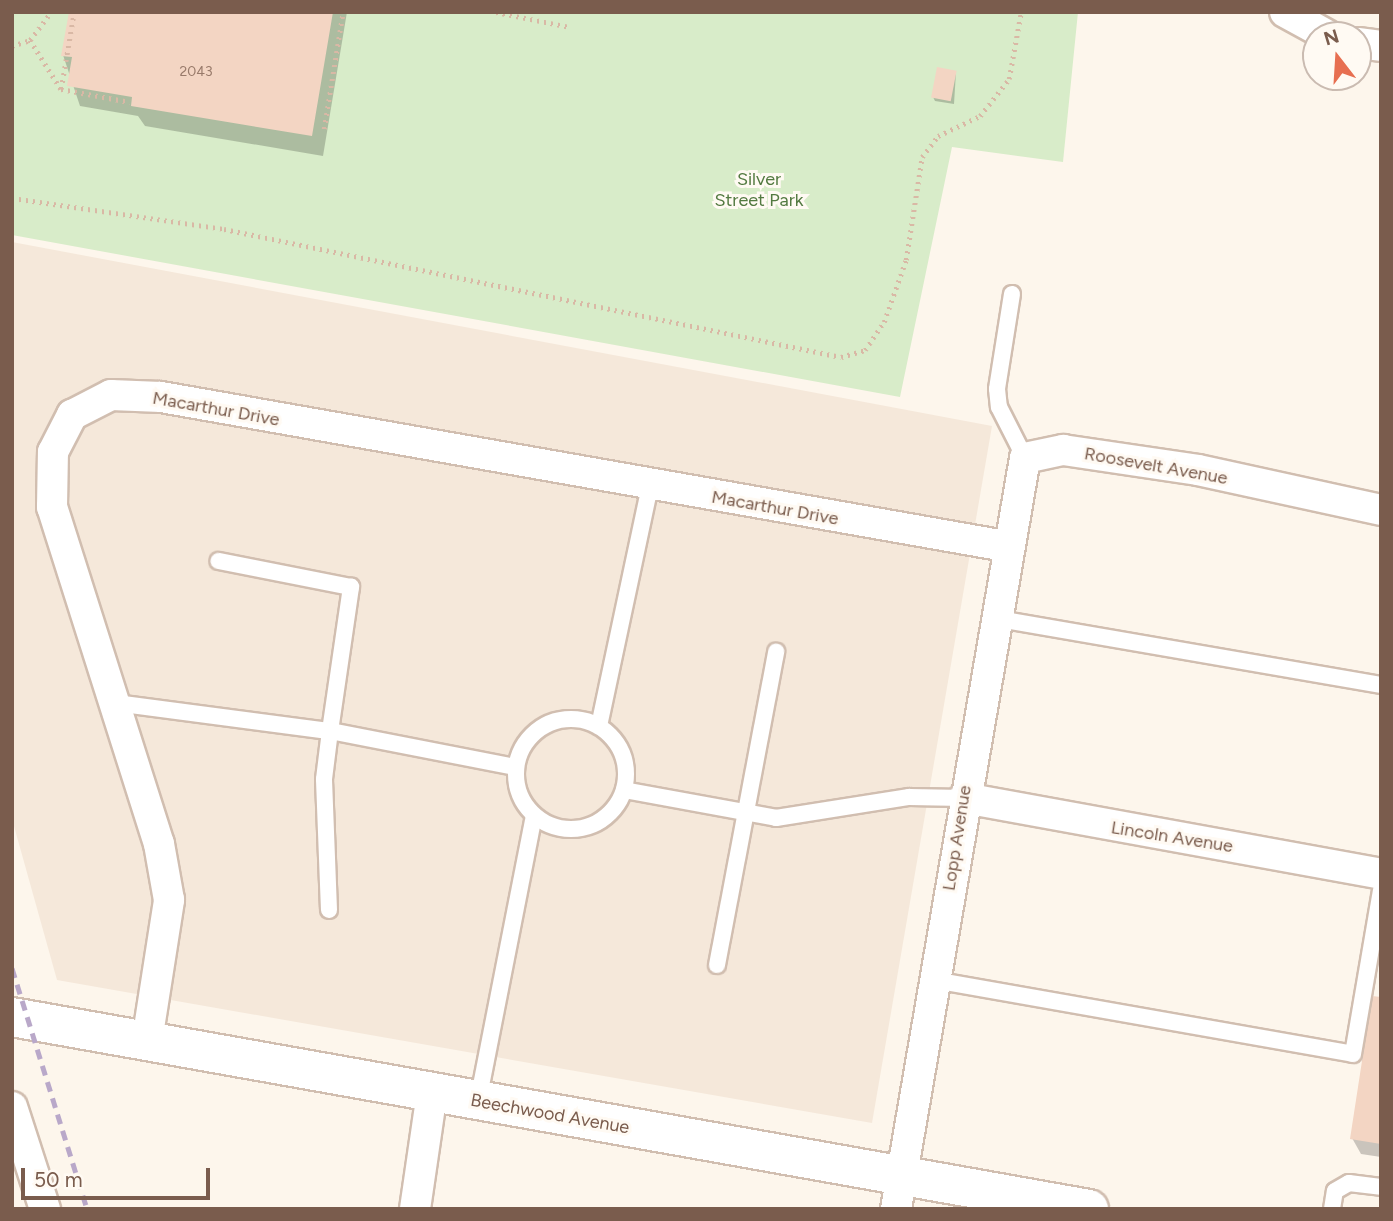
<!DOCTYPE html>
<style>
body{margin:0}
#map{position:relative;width:1393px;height:1221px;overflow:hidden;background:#fdf6ec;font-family:Figtree,sans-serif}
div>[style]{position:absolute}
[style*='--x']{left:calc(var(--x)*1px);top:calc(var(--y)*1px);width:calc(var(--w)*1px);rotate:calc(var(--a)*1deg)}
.residential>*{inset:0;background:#f5e8da}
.green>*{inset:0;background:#d8ecc9}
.shadow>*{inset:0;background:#0003}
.building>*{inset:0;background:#f3d5c3;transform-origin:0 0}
.path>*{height:4.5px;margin-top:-2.25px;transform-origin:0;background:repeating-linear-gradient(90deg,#d9b8a5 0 2px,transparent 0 7px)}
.roads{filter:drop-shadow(2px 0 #d1beb0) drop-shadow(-2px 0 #d1beb0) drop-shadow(0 2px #d1beb0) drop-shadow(0 -2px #d1beb0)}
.lane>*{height:16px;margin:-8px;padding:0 8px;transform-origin:8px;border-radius:8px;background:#fff}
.lane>.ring{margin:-8px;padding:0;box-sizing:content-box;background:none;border:16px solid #fff;border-radius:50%}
.street>*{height:30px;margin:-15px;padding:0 15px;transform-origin:15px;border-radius:15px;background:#fff}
.secondary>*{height:38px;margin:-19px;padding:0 19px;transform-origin:19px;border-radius:19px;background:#fff}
.rail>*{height:5px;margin-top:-2.5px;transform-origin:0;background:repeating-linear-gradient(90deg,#b9a8c9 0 10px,transparent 0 17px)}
span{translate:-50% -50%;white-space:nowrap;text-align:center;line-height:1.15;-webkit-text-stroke:6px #fffaf3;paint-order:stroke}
.number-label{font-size:14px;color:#987a6a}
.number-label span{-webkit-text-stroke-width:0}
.park-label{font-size:18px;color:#537a41}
.street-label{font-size:18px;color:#7a5c4d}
.frame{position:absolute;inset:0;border:14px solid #7a5c4d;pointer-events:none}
.north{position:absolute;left:1302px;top:21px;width:70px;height:70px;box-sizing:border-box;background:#fffaf3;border:2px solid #cabbb1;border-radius:50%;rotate:343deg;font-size:19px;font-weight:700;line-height:28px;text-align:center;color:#7a5c4d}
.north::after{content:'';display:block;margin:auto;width:24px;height:32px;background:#e76f51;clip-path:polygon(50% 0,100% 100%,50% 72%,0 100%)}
.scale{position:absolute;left:21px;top:1168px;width:189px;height:32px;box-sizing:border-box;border:4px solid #7a5c4d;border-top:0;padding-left:9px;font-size:21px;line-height:24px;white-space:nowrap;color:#7a5c4d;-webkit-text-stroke:5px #fffaf3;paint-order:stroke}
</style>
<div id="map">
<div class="residential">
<div style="clip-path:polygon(12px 242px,992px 426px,872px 1123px,57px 980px,12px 819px)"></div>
</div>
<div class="green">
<div style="clip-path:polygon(12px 12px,1078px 12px,1063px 162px,952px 147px,900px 397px,12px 235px)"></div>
</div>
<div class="shadow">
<div style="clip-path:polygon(71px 12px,347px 12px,323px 156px,145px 126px,138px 116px,80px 106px,63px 55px)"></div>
<div style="clip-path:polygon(956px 72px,954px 104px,935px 101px,933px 97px)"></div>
<div style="clip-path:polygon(1381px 999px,1381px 1157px,1361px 1154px,1352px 1138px)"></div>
</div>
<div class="building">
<div style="clip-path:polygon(69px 12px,333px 12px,312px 136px,131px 106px,132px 97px,67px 86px,72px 57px,61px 56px)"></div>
<div style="left:937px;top:67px;width:20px;height:31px;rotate:11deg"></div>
<div style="clip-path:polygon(1372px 996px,1381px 997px,1381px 1144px,1350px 1139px)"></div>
</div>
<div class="path">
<div style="--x:496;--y:12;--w:76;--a:11.5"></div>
<div style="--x:30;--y:40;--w:58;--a:57.7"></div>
<div style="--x:61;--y:89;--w:78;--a:-80.4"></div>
<div style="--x:12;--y:46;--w:19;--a:-18"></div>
<div style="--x:30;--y:40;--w:35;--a:-53"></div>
<div style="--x:61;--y:89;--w:70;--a:10.7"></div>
<div style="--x:324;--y:129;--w:119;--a:-80.8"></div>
<div style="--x:12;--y:198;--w:214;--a:8.3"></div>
<div style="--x:224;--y:229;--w:630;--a:11.72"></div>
<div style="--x:841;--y:357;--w:25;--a:-16"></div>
<div style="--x:865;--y:350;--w:34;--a:-56"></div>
<div style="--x:884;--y:322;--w:66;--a:-70.5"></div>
<div style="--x:906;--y:260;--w:104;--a:-81.2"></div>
<div style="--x:922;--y:157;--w:26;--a:-53"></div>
<div style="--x:938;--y:136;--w:47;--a:-25.5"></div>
<div style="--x:980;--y:116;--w:47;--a:-51.9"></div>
<div style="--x:1009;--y:79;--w:68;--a:-79.8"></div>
</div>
<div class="roads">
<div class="lane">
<div style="--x:1012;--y:294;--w:96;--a:99"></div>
<div style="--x:997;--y:389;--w:18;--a:84"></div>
<div style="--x:999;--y:407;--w:57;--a:63"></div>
<div style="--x:993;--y:618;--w:394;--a:9.8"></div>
<div style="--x:116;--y:703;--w:216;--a:7.5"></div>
<div style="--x:330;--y:731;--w:146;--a:-81.7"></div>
<div style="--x:351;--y:587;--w:135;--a:-168.9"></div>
<div class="ring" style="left:516px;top:719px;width:94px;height:94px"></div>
<div style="--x:599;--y:726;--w:245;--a:-78"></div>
<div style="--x:624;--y:790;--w:155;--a:10.4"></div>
<div style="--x:776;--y:818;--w:135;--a:-9"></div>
<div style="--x:909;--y:797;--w:55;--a:1"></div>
<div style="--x:329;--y:910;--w:131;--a:-92.2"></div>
<div style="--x:324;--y:779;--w:48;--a:-82.9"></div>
<div style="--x:330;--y:731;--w:189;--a:11"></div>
<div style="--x:717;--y:965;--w:319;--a:-79.3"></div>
<div style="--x:934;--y:980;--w:425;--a:10"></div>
<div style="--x:1353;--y:1054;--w:166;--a:-80.3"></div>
<div style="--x:478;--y:1101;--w:290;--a:-78.9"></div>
<div style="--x:1332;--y:1209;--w:18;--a:-81"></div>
<div style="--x:1335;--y:1191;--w:16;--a:-30"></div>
<div style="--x:1349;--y:1183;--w:32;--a:7"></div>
</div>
<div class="street">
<div style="--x:1285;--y:12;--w:48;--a:28.7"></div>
<div style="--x:1358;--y:43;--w:23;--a:7"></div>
<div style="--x:964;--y:798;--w:424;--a:10.3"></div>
<div style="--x:147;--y:1041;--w:143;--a:-81.1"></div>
<div style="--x:169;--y:900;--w:57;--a:-100.1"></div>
<div style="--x:159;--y:844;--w:354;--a:-107.6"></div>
<div style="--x:52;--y:507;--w:55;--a:-89"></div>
<div style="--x:53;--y:452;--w:42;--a:-62.8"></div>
<div style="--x:72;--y:415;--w:44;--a:-27.1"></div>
<div style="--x:111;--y:395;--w:50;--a:2.3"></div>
<div style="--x:161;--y:397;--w:857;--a:10.01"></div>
<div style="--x:12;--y:1107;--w:107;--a:72.1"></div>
<div style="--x:415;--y:1209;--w:118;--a:-81.7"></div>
<div style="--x:896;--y:1209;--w:762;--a:-80.25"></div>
<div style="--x:1025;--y:458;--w:39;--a:-12"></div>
<div style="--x:1063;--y:450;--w:136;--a:8.4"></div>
<div style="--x:1198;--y:470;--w:187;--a:12.3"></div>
</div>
<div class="secondary">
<div style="--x:12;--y:1017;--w:1094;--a:10.11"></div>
</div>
</div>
<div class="rail">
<div style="--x:12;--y:968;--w:252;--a:72.7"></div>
</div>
<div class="number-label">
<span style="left:196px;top:72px">2043</span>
</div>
<div class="park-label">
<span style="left:759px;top:190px">Silver<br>Street Park</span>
</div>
<div class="street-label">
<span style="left:216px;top:409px;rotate:10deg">Macarthur Drive</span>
<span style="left:1156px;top:466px;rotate:10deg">Roosevelt Avenue</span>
<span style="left:775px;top:508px;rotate:10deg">Macarthur Drive</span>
<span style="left:1172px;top:837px;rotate:9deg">Lincoln Avenue</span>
<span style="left:957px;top:838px;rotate:-81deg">Lopp Avenue</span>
<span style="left:550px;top:1114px;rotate:10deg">Beechwood Avenue</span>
</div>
<div class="frame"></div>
<div class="north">N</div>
<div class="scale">50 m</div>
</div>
